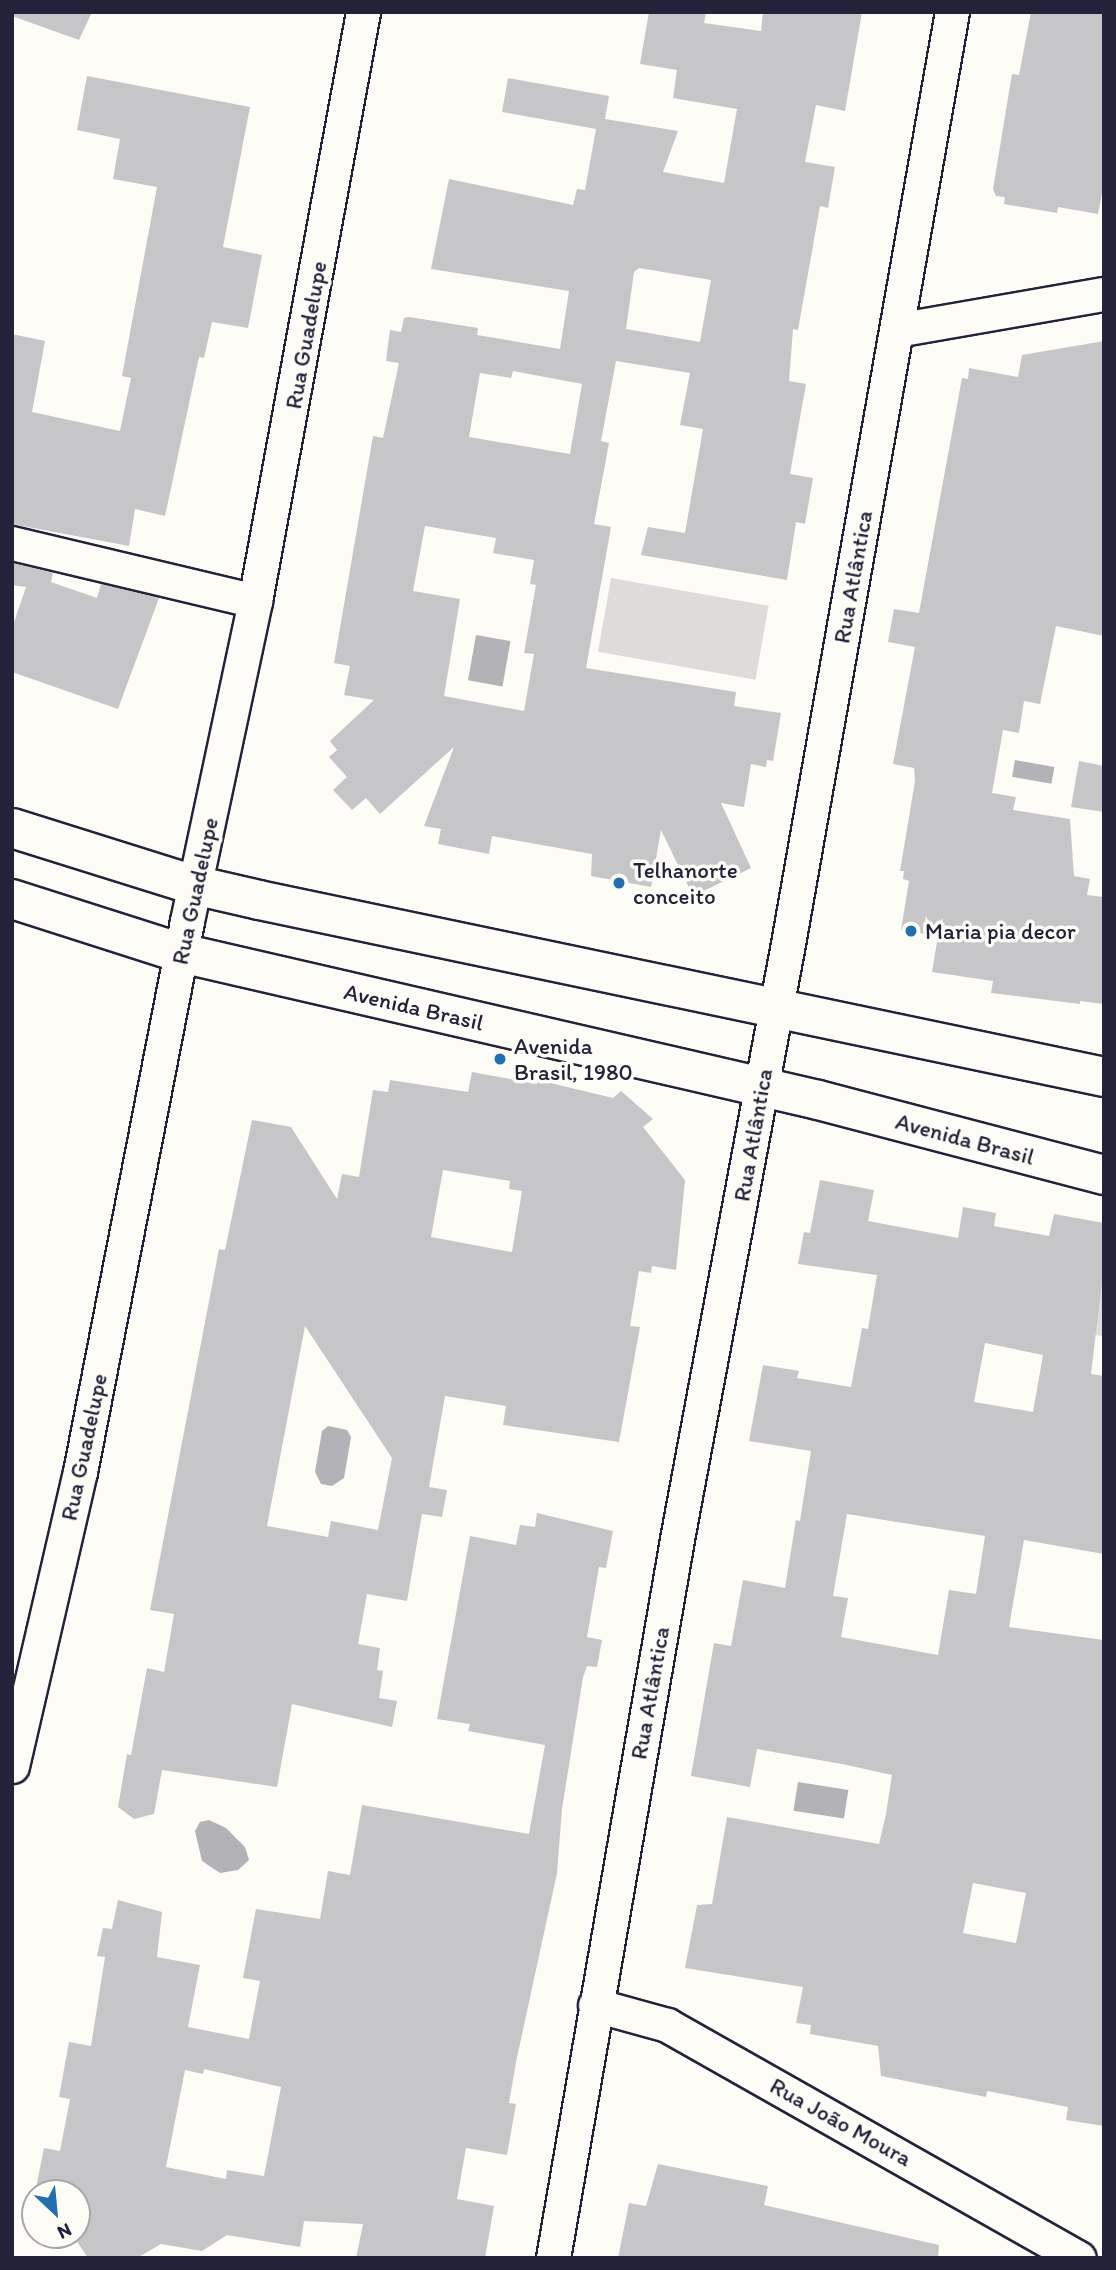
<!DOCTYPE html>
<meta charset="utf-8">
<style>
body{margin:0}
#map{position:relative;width:1116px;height:2270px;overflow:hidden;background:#fdfcf7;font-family:Itim,sans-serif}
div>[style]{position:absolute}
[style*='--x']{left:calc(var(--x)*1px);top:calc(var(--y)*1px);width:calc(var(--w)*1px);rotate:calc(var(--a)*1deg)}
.green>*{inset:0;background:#dddcdb;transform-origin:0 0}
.water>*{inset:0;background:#b2b2b7;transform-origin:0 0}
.building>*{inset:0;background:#c6c6c8}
.roads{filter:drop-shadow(2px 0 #22223b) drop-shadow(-2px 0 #22223b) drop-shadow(0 2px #22223b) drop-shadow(0 -2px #22223b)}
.minor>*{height:33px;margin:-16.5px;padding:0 16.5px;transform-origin:16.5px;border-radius:16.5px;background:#fdfcf7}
.major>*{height:38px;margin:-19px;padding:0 19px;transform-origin:19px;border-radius:19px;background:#fdfcf7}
.dots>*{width:19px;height:19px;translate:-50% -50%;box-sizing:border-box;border:4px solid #fdfcf7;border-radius:50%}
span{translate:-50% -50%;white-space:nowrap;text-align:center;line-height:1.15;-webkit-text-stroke:7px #fdfcf7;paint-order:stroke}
.street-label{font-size:23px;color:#22223b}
.poi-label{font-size:23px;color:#22223b}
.left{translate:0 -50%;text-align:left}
.frame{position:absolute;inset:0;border:14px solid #22223b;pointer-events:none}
.north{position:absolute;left:21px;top:2179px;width:70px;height:70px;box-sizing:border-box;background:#fdfcf7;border:2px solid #a5a5ac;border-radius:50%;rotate:154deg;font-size:19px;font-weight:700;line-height:28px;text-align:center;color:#22223b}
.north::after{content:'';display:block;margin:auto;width:24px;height:32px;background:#1f6fb2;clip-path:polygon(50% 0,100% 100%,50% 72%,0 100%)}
</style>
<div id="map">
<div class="green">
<div style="left:611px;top:578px;width:160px;height:75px;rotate:10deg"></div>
<div style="clip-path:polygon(1104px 1268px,1104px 1336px,1093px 1335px)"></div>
</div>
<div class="water">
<div style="left:476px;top:635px;width:35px;height:46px;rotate:10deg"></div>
<div style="left:1015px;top:760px;width:40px;height:17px;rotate:10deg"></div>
<div style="clip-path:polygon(328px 1426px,347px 1430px,351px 1437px,344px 1478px,332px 1486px,321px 1484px,315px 1472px,322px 1431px)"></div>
<div style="left:798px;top:1782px;width:51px;height:29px;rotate:9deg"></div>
<div style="clip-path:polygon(209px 1820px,226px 1828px,245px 1847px,249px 1860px,238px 1870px,220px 1873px,202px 1861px,195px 1831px,200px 1822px)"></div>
</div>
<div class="building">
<div style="clip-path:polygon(12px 12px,92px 12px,79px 40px,12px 16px)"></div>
<div style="clip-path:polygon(evenodd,649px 12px,706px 12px,704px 23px,761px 31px,763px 12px,862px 12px,845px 111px,816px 105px,805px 162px,835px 167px,828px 208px,820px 206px,798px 330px,793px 329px,789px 381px,806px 384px,790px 474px,813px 478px,805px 524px,796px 522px,787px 580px,641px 555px,648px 527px,685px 533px,703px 429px,680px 425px,690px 373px,616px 361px,601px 441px,609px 443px,594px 524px,611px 527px,586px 668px,736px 692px,734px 706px,781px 713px,773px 761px,767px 760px,766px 767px,751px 764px,744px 807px,721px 803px,751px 868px,693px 896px,661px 830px,651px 887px,591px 876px,592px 854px,492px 836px,489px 854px,438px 844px,441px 829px,424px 826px,454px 747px,380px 814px,366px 798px,352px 810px,333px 790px,347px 777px,329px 757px,337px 750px,330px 741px,374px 700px,344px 695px,350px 666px,334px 663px,373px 436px,383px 438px,399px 363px,386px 361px,390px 330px,401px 332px,404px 318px,409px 317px,478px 328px,477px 335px,560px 349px,569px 291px,431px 269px,449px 179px,573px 205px,577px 189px,585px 190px,596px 129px,502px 112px,508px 78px,609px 96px,605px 119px,678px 131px,663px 172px,724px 183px,737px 109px,673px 98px,677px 70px,640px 64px,649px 12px,639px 268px,711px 280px,700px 342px,626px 329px,634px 272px,639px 268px,649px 12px,513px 371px,582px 384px,570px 454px,469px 437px,480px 373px,511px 378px,513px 371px,649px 12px,425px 526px,496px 538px,493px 553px,534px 560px,530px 584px,536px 585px,524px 653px,534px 654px,524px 711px,444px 696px,460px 599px,413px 591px,425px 526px)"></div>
<div style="clip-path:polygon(1031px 12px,1104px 12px,1104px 183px,1098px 214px,1058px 207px,1057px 213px,1004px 204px,1005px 197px,996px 196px,993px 189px,1012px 74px,1019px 75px)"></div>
<div style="clip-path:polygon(87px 76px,250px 107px,223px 247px,262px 255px,248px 328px,212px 322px,204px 358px,199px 357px,165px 516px,135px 509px,129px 546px,12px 524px,12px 334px,45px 341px,32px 412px,120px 431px,131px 378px,122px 376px,157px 187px,113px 179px,120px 139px,77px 130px)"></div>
<div style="clip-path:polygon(1104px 341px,1104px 636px,1056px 626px,1040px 704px,1024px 701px,1019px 733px,1003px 730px,992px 793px,1016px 797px,1013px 810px,1070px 819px,1074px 876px,1090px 879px,1087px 895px,1104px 897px,1104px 1004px,1080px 1001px,1080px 1004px,991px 993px,993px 981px,932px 972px,938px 936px,901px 930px,909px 881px,903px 879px,904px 871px,900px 871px,915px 781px,914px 768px,893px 764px,915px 647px,888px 642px,894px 609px,919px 613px,962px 378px,968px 379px,969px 368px,1018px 377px,1022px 355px)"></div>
<div style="clip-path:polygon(12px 563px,53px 573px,51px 582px,97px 598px,101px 584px,159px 598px,118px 709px,12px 672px,12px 628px,26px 587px,12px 585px)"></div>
<div style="clip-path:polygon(1079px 761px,1104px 766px,1104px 812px,1071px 807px)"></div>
<div style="clip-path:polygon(evenodd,472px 1072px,537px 1084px,538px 1080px,613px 1098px,621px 1091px,653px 1119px,643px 1127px,685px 1180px,676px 1270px,652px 1266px,651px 1273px,639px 1271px,630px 1326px,640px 1327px,619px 1442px,503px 1425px,506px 1406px,445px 1396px,429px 1487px,447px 1490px,442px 1517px,422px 1514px,407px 1601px,367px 1594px,358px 1644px,380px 1648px,377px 1670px,383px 1671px,379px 1698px,397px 1701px,392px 1727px,292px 1704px,277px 1787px,162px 1770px,154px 1814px,134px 1819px,118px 1807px,127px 1754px,131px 1755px,147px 1668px,164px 1672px,174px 1614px,150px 1610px,219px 1249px,225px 1250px,252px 1120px,291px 1127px,337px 1199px,342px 1174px,359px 1177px,373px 1090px,388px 1092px,390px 1080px,468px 1092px,472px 1072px,443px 1170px,510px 1181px,509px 1189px,522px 1191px,512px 1252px,431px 1237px,443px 1170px,472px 1072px,305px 1326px,392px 1458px,378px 1530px,331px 1521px,328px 1537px,267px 1526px,305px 1326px)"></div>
<div style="clip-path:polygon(evenodd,820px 1180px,874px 1190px,868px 1221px,958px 1238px,963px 1207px,996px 1213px,994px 1226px,1049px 1236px,1054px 1214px,1104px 1223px,1104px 1265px,1091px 1374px,1104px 1376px,1104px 1554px,1024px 1540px,1009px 1627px,1104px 1640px,1104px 2126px,1066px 2120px,1068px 2107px,987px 2091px,986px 2097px,881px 2076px,878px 2046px,810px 2034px,811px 2025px,796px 2023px,803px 1987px,685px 1968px,697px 1905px,712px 1904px,727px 1817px,879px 1844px,886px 1814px,892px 1775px,842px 1764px,757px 1749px,750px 1787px,691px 1776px,714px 1643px,731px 1646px,743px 1580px,785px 1588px,796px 1520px,800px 1521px,811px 1451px,749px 1441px,763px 1365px,799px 1371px,797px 1378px,851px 1387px,862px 1328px,868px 1329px,877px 1275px,798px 1264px,804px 1232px,810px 1233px,820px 1180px,985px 1343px,1043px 1355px,1033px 1412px,974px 1402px,985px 1343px,820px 1180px,847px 1514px,985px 1536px,976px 1594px,949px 1590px,938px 1655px,841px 1637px,848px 1598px,833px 1596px,847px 1514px,820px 1180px,973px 1883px,1026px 1893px,1016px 1943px,963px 1933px,973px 1883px)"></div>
<div style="clip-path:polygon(evenodd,537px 1513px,613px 1531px,606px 1568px,599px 1567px,587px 1637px,602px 1640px,597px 1667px,587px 1666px,583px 1677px,562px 1809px,557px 1873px,516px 2062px,509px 2103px,516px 2104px,507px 2155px,466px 2148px,457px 2199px,494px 2206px,485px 2258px,356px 2258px,363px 2224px,304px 2221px,300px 2247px,227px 2235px,202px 2251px,161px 2244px,137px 2258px,88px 2258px,78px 2243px,85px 2215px,77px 2213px,77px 2193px,35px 2193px,44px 2148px,60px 2151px,70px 2099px,59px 2097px,69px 2042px,91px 2046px,105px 1957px,97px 1956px,103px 1928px,112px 1929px,118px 1900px,162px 1912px,157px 1957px,200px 1965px,188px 2027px,249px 2039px,260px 1981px,243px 1978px,256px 1909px,320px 1919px,328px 1871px,350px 1875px,362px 1805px,529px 1834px,545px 1745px,468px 1731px,470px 1724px,437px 1719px,470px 1536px,516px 1545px,520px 1525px,535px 1527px,537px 1513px,204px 2069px,281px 2087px,264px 2176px,227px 2170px,226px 2179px,166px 2167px,185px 2070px,203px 2074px,204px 2069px)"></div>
<div style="clip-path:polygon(658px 2164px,768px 2186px,764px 2205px,939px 2245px,938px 2258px,618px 2258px,629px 2203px,646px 2206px)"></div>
</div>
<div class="roads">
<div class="minor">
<div style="--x:897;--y:330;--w:210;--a:-9.9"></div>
<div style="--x:12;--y:543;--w:250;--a:13.4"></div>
<div style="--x:12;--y:1766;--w:302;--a:-77"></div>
<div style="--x:80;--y:1472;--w:561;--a:-79.01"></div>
<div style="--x:187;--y:921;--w:327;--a:-78"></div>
<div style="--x:255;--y:601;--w:599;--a:-79.61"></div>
<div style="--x:595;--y:2005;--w:75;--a:15.5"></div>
<div style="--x:667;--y:2025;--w:473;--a:29.5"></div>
<div style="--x:553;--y:2258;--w:730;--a:-80.21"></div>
<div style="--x:677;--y:1539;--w:611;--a:-79.44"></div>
<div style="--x:789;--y:938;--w:940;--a:-80.02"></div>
</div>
<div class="major">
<div style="--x:12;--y:828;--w:191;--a:17.4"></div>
<div style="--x:194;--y:885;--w:67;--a:13"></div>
<div style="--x:259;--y:900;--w:863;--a:11.83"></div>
<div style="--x:12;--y:899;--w:177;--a:17.7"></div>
<div style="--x:181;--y:953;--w:654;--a:12.99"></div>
<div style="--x:818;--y:1100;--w:296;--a:14.7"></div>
</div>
</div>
<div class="dots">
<div style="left:619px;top:883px;background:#1f6fb2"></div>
<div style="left:911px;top:931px;background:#1f6fb2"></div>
<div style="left:500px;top:1059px;background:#1f6fb2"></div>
</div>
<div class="street-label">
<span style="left:306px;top:335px;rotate:-80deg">Rua Guadelupe</span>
<span style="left:853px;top:577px;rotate:-80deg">Rua Atlântica</span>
<span style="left:195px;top:891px;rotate:-78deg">Rua Guadelupe</span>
<span style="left:414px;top:1007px;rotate:13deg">Avenida Brasil</span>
<span style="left:753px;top:1135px;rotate:-80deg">Rua Atlântica</span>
<span style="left:965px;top:1139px;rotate:15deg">Avenida Brasil</span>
<span style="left:84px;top:1447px;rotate:-78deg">Rua Guadelupe</span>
<span style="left:650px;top:1693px;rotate:-80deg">Rua Atlântica</span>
<span style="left:841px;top:2122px;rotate:29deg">Rua João Moura</span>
</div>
<div class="poi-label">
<span class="left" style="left:633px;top:883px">Telhanorte<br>conceito</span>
<span class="left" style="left:925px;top:931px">Maria pia decor</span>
<span class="left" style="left:514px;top:1059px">Avenida<br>Brasil, 1980</span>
</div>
<div class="frame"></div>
<div class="north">N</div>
</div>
